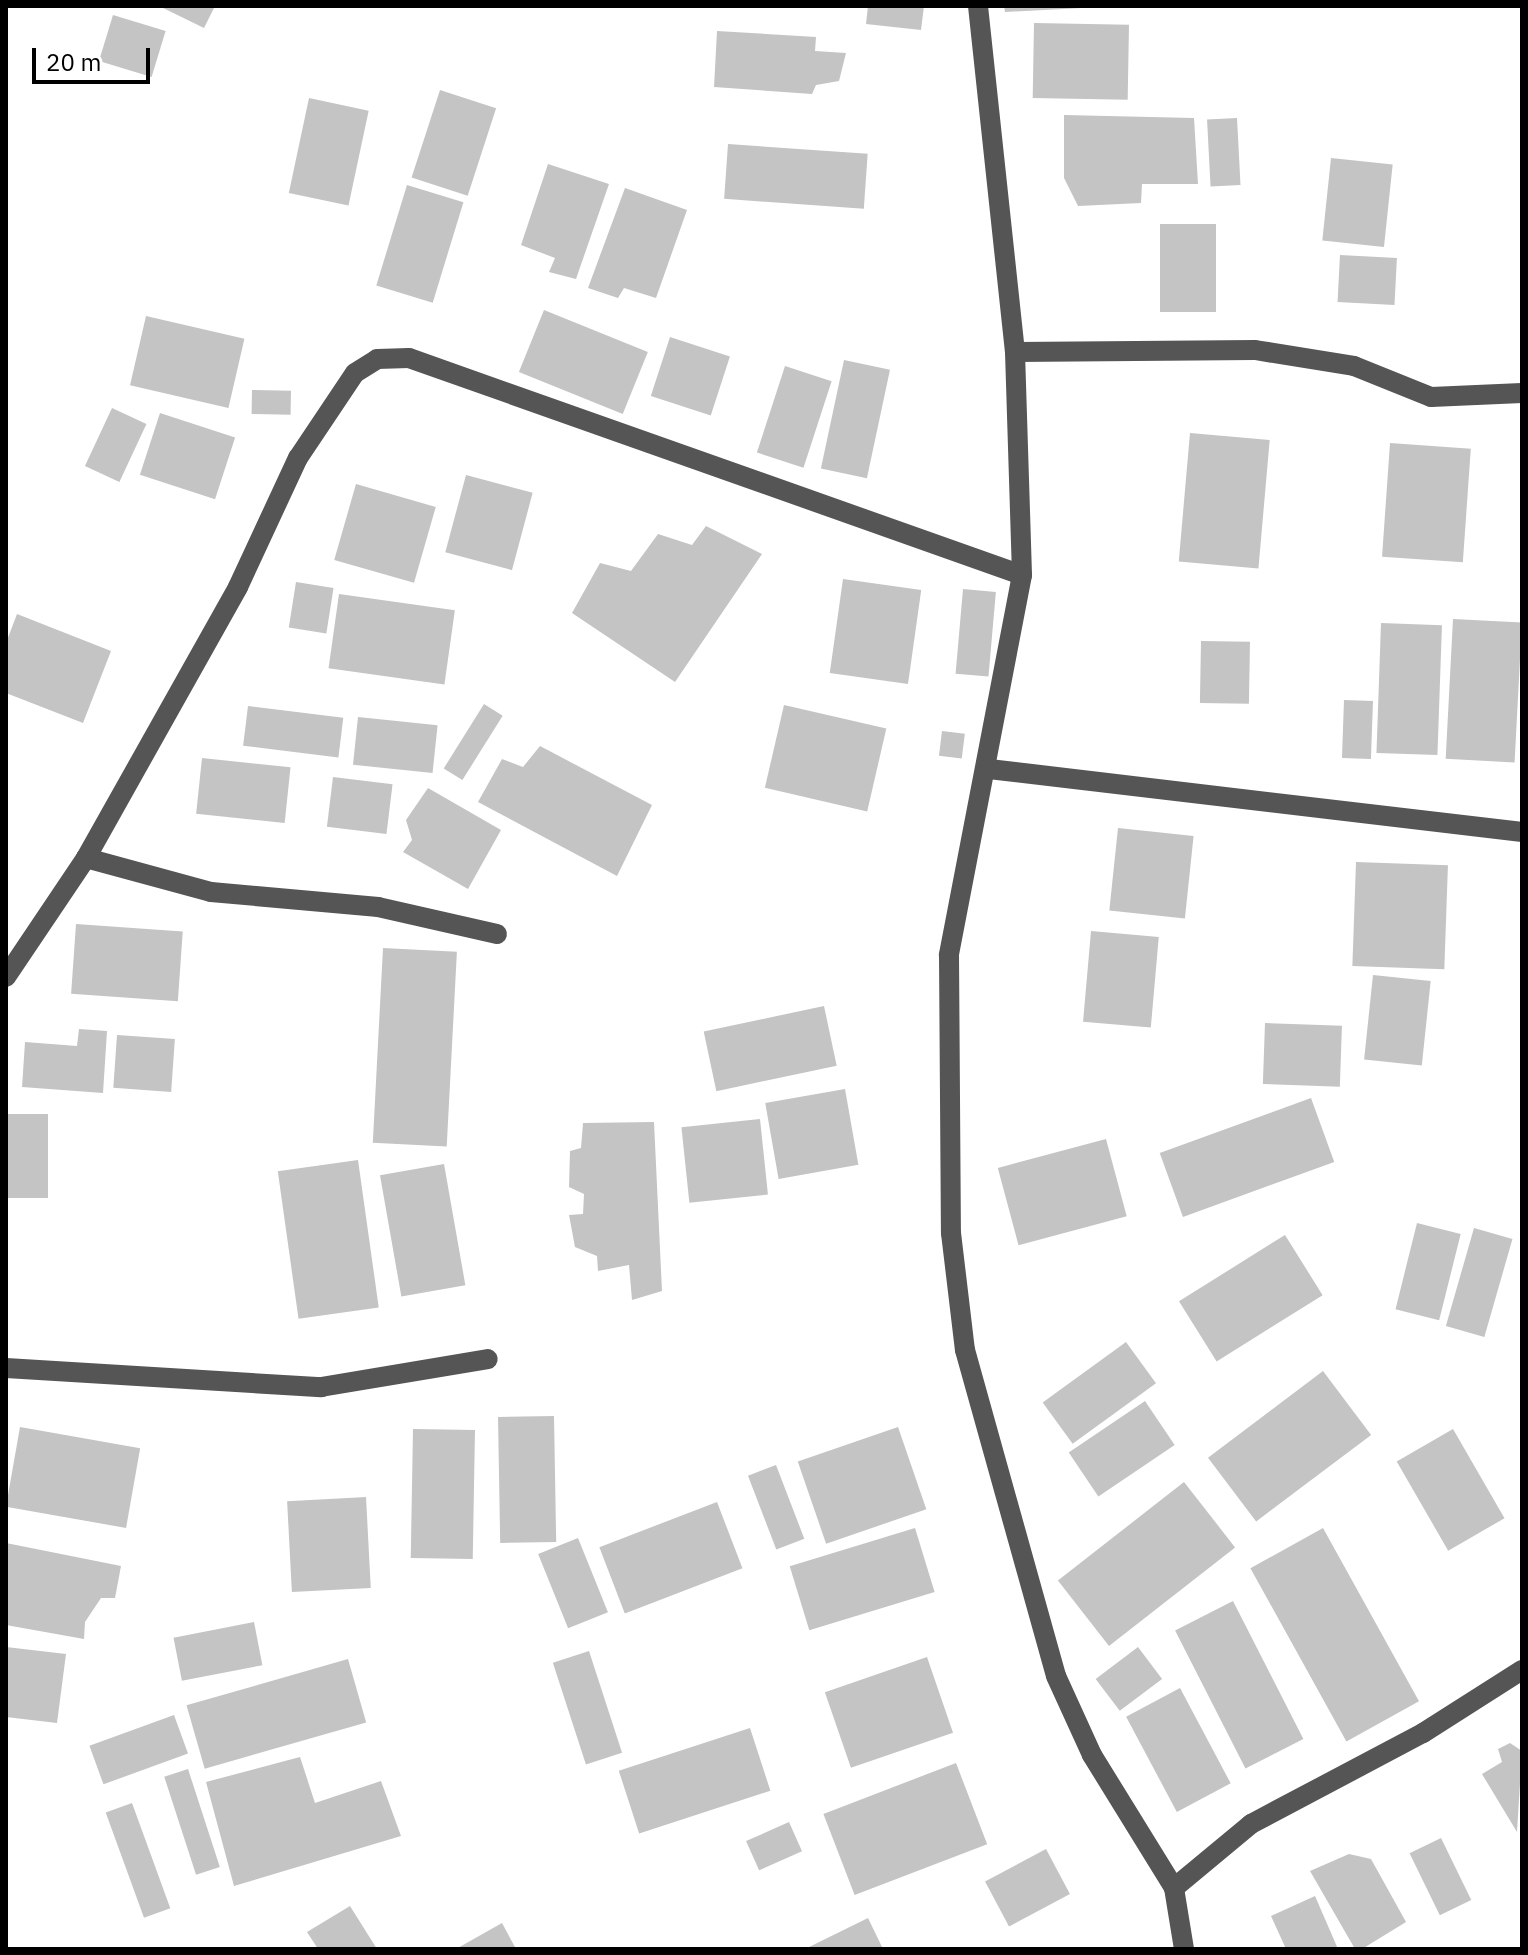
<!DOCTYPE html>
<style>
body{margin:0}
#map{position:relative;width:1528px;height:1955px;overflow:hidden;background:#fff;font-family:"IBM Plex Sans",sans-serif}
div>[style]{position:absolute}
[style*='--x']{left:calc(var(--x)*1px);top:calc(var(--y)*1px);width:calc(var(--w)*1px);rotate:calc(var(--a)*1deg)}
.building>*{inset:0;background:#c4c4c4;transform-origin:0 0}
.minor>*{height:20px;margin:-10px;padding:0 10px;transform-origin:10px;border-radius:10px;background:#555}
span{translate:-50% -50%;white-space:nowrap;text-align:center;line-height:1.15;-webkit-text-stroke:8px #fff;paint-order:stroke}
.frame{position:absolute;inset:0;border:8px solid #000;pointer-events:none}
.scale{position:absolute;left:32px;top:48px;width:118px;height:36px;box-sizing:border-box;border:4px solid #000;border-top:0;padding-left:10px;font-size:24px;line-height:28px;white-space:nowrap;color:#000;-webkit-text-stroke:6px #fff;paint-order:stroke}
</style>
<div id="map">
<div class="building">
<div style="clip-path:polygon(159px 6px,215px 6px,204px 28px)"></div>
<div style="clip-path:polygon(868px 6px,924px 6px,921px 30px,866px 24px)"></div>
<div style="clip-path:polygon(1004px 6px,1082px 6px,1082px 8px,1005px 12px)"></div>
<div style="left:113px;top:15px;width:55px;height:48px;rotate:17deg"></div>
<div style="left:1034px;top:23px;width:95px;height:75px;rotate:1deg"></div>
<div style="clip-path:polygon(717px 31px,816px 37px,815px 51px,846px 53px,839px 81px,816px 85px,812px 94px,714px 87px)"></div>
<div style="left:440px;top:90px;width:59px;height:92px;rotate:18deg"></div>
<div style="left:309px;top:98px;width:61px;height:97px;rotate:12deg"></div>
<div style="clip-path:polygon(1064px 115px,1194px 118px,1198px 184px,1142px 184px,1141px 203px,1078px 206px,1064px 178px)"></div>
<div style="left:1237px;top:118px;width:67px;height:30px;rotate:87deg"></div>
<div style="left:728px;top:144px;width:140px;height:55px;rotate:4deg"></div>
<div style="left:1331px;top:158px;width:62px;height:83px;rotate:6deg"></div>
<div style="clip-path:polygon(548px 164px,609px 184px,576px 279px,549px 272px,555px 258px,521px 245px)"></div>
<div style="left:407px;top:185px;width:59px;height:105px;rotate:17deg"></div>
<div style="clip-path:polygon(625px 188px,687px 210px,656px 298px,624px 288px,618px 298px,588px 288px)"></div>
<div style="left:1160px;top:224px;width:56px;height:88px"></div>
<div style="left:1340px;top:255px;width:57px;height:47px;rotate:3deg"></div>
<div style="left:544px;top:310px;width:112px;height:67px;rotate:22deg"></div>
<div style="left:146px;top:316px;width:101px;height:71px;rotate:13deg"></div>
<div style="left:670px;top:337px;width:63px;height:62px;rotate:18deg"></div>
<div style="left:844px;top:360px;width:47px;height:111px;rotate:12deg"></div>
<div style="left:785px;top:366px;width:49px;height:91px;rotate:18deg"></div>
<div style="left:252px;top:390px;width:39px;height:24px;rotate:1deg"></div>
<div style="left:112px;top:408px;width:38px;height:64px;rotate:25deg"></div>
<div style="left:160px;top:413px;width:79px;height:65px;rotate:18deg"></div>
<div style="left:1190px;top:433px;width:80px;height:129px;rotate:5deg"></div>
<div style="left:1390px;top:443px;width:81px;height:114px;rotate:4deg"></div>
<div style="left:466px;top:475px;width:69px;height:80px;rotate:15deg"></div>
<div style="left:356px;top:484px;width:83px;height:79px;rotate:16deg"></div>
<div style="clip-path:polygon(706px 526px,762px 554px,675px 682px,572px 613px,600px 563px,631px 571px,658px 534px,692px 545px)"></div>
<div style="left:843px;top:579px;width:79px;height:95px;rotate:8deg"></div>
<div style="left:296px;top:582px;width:38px;height:46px;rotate:9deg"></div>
<div style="left:963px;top:589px;width:33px;height:85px;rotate:5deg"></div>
<div style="left:339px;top:594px;width:117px;height:75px;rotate:8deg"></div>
<div style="clip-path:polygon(17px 614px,111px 651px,83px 723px,6px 693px,6px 643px)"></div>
<div style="left:1453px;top:619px;width:69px;height:140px;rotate:3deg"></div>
<div style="left:1381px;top:623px;width:61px;height:130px;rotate:2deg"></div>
<div style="left:1201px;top:641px;width:49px;height:62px;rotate:1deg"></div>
<div style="left:1344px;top:700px;width:29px;height:58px;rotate:2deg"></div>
<div style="left:484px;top:704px;width:22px;height:76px;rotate:32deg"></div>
<div style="left:784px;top:705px;width:105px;height:85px;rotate:13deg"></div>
<div style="left:248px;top:706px;width:96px;height:40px;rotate:7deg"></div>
<div style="left:358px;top:717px;width:80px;height:48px;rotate:6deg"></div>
<div style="left:942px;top:731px;width:23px;height:25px;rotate:7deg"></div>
<div style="clip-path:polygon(540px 746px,652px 805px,617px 876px,478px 802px,502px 759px,523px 767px)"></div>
<div style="left:202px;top:758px;width:89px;height:56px;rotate:6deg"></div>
<div style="left:333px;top:777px;width:60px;height:50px;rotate:7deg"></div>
<div style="clip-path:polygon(428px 788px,501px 830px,468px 889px,403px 852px,412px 840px,406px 820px)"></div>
<div style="left:1118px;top:828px;width:76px;height:83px;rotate:6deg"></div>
<div style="left:1356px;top:862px;width:92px;height:104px;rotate:2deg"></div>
<div style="left:76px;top:924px;width:107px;height:70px;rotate:4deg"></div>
<div style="left:1091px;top:931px;width:68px;height:91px;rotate:5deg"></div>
<div style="left:383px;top:948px;width:74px;height:195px;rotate:3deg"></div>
<div style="left:1373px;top:975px;width:58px;height:85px;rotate:6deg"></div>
<div style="left:824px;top:1006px;width:61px;height:123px;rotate:78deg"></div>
<div style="left:1265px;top:1023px;width:77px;height:61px;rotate:2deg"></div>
<div style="clip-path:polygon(79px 1029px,107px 1031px,103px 1093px,22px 1087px,25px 1042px,77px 1046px)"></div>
<div style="left:117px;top:1035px;width:58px;height:53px;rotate:4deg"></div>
<div style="left:845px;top:1089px;width:77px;height:81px;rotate:80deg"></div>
<div style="left:1311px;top:1098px;width:68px;height:161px;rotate:70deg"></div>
<div style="left:6px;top:1114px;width:42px;height:84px"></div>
<div style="left:760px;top:1119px;width:76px;height:79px;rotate:84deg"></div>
<div style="clip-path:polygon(654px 1122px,662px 1291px,632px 1300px,629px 1265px,598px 1271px,597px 1256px,575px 1247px,569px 1215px,583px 1214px,584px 1194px,569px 1187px,570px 1151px,581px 1148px,583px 1123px)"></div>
<div style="left:1106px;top:1139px;width:80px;height:112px;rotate:75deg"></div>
<div style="left:358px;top:1160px;width:149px;height:81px;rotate:82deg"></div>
<div style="left:444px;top:1164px;width:123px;height:65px;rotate:80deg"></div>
<div style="left:1417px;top:1223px;width:45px;height:89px;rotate:14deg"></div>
<div style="left:1474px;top:1228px;width:40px;height:102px;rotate:16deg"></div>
<div style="left:1285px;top:1235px;width:71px;height:125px;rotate:58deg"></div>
<div style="left:1126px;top:1342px;width:51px;height:103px;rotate:54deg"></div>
<div style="left:1323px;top:1371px;width:80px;height:144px;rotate:53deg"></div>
<div style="left:1145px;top:1401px;width:53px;height:92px;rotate:56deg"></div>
<div style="left:554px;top:1416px;width:126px;height:56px;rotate:89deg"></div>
<div style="left:20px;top:1427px;width:122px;height:81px;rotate:10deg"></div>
<div style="left:898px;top:1427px;width:87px;height:106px;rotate:71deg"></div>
<div style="left:413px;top:1429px;width:62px;height:129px;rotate:1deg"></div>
<div style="left:1453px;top:1429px;width:103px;height:65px;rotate:60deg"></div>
<div style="left:776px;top:1465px;width:79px;height:30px;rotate:69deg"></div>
<div style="left:1184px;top:1482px;width:83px;height:160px;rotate:52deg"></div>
<div style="left:366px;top:1497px;width:91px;height:79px;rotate:87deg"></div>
<div style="left:717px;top:1502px;width:71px;height:126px;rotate:69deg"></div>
<div style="left:915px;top:1528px;width:67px;height:131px;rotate:73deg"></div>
<div style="left:1323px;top:1528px;width:198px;height:83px;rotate:61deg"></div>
<div style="left:578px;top:1538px;width:80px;height:43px;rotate:68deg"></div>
<div style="clip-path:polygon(6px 1543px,121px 1566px,115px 1598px,101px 1598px,85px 1622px,84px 1639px,6px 1625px)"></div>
<div style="left:1233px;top:1601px;width:155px;height:65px;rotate:63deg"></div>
<div style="left:254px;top:1622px;width:44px;height:82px;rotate:79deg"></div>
<div style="clip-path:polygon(6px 1647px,66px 1654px,57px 1723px,6px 1717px)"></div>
<div style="left:1138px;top:1647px;width:40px;height:53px;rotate:53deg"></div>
<div style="left:589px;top:1651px;width:107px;height:38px;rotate:72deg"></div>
<div style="left:927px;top:1657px;width:80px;height:108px;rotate:71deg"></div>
<div style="left:348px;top:1659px;width:66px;height:168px;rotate:74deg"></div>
<div style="left:1180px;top:1688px;width:108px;height:61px;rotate:62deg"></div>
<div style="left:174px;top:1715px;width:41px;height:90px;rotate:70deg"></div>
<div style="left:750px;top:1728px;width:66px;height:138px;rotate:72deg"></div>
<div style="clip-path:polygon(1510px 1743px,1522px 1751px,1517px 1832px,1482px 1774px,1502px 1762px,1498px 1749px)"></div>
<div style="clip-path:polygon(300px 1757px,315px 1803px,381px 1781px,401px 1836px,234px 1886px,206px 1782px)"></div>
<div style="left:956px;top:1763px;width:87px;height:142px;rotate:69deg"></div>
<div style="left:188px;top:1769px;width:103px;height:25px;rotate:72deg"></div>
<div style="left:132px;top:1803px;width:112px;height:28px;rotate:70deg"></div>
<div style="left:789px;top:1822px;width:32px;height:47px;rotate:66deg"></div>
<div style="left:1441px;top:1838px;width:69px;height:35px;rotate:64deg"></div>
<div style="left:1046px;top:1849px;width:51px;height:69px;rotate:62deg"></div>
<div style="clip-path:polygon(1349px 1854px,1371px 1859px,1406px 1922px,1362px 1949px,1355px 1949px,1310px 1871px)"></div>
<div style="clip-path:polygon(1315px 1896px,1338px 1949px,1286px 1949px,1271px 1916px)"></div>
<div style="clip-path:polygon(350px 1906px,377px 1949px,318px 1949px,307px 1932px)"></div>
<div style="clip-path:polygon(868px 1918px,883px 1949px,805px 1949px)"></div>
<div style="clip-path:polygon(502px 1923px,516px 1949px,456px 1949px)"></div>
</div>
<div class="minor">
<div style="--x:978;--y:6;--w:348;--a:83.9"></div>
<div style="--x:1015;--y:352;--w:223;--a:88.2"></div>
<div style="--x:1022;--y:575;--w:387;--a:100.9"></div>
<div style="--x:949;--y:955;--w:278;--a:89.6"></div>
<div style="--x:951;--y:1233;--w:118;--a:83.2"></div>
<div style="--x:965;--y:1350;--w:338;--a:74.4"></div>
<div style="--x:1056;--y:1676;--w:87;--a:65.5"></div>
<div style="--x:1092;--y:1755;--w:156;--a:58.3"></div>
<div style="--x:1174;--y:1888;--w:62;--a:80.7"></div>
<div style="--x:1015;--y:352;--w:240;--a:-0.5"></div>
<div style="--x:1255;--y:350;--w:100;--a:9.2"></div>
<div style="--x:1354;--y:366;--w:83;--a:21.9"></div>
<div style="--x:1431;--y:397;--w:91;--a:-2.5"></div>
<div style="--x:989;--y:769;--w:537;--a:6.74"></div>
<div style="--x:86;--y:858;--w:130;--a:15.2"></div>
<div style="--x:211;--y:892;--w:168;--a:5.1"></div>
<div style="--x:378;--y:907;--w:122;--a:12.8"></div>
<div style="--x:6;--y:977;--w:143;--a:-56.1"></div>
<div style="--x:86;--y:858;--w:311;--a:-60.7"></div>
<div style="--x:238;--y:587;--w:142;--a:-65.1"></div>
<div style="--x:298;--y:458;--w:102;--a:-56.2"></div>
<div style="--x:355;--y:373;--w:26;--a:-32"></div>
<div style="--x:377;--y:359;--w:32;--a:-2"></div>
<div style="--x:409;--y:358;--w:650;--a:19.49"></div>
<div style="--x:6;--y:1368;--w:316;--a:3.5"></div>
<div style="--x:321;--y:1387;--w:169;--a:-9.5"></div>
<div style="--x:1174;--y:1888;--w:100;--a:-39.7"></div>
<div style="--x:1251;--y:1824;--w:195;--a:-27.9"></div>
<div style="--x:1423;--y:1733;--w:117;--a:-32.5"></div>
</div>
<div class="frame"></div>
<div class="scale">20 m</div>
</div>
